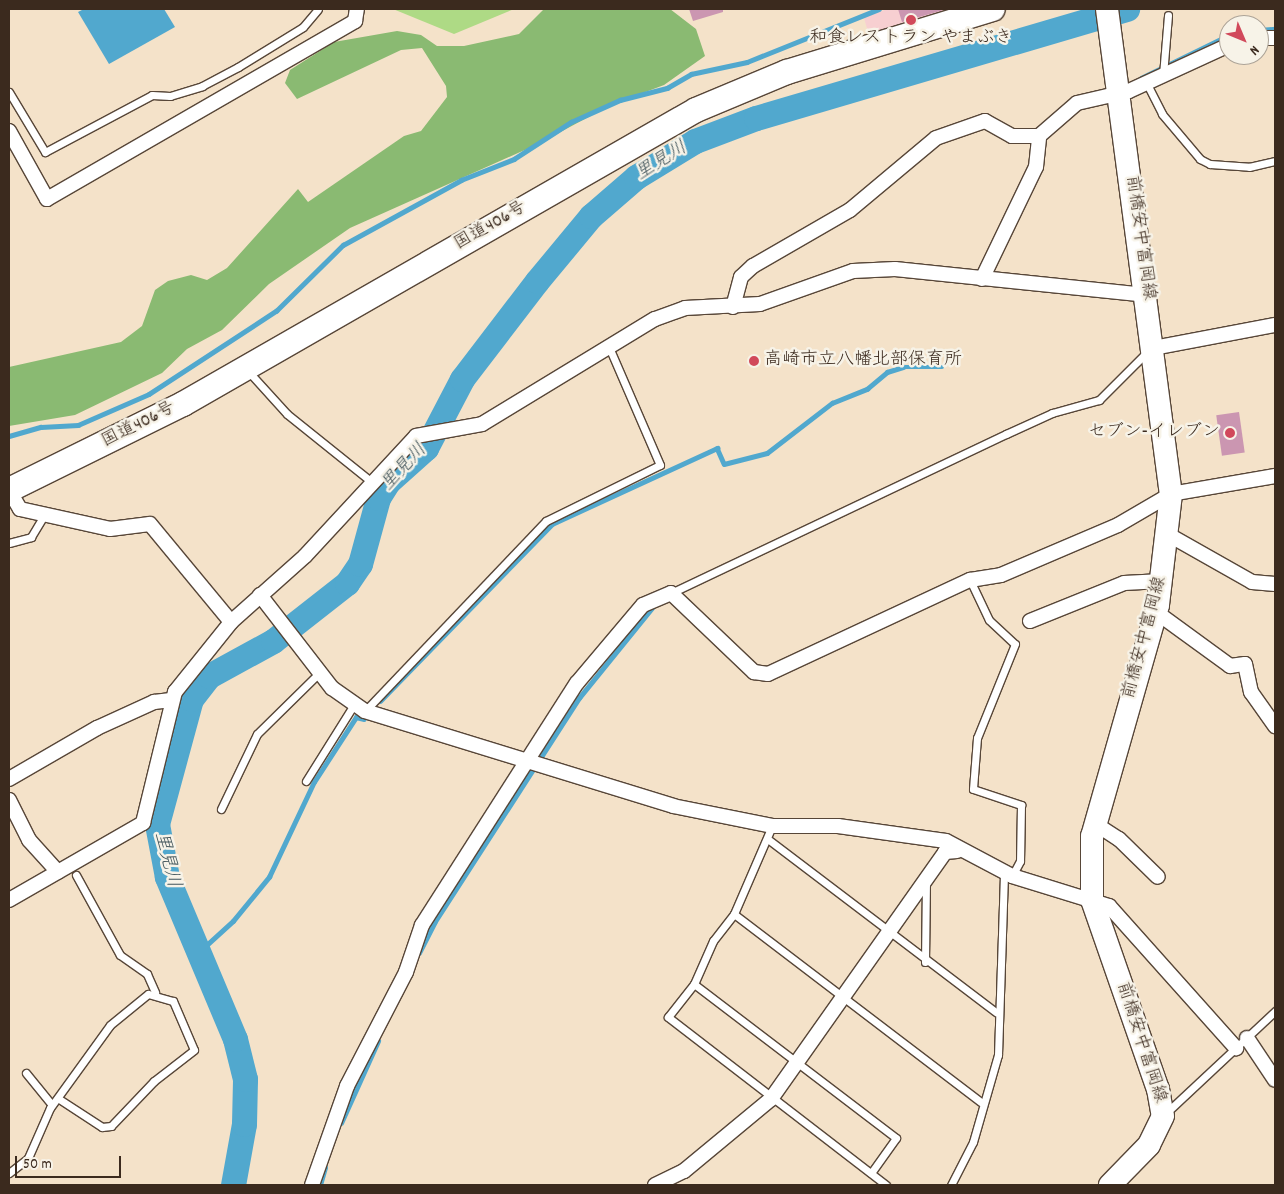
<!DOCTYPE html>
<meta charset="utf-8">
<style>
body{margin:0}
#map{position:relative;width:1284px;height:1194px;overflow:hidden;background:#f4e2c9;font-family:Dekko,"Klee One",sans-serif}
div>[style]{position:absolute}
[style*='--x']{left:calc(var(--x)*1px);top:calc(var(--y)*1px);width:calc(var(--w)*1px);rotate:calc(var(--a)*1deg)}
.built>*{inset:0;background:#f7cfd1}
.green>*{inset:0;background:#aeda85}
.forest>*{inset:0;background:#8aba72}
.water>*{inset:0;background:#51a8ce}
.stream>*{height:4.5px;margin:-2.25px;padding:0 2.25px;transform-origin:2.25px;border-radius:2.25px;background:#51a8ce}
.river>*{height:25px;margin:-12.5px;padding:0 12.5px;transform-origin:12.5px;border-radius:12.5px;background:#51a8ce}
.building>*{inset:0;background:#cb96b1;transform-origin:0 0}
.roads{filter:drop-shadow(1px 0 #574638) drop-shadow(-1px 0 #574638) drop-shadow(0 1px #574638) drop-shadow(0 -1px #574638)}
.service>*{height:7px;margin:-3.5px;padding:0 3.5px;transform-origin:3.5px;border-radius:3.5px;background:#fff}
.minor>*{height:14px;margin:-7px;padding:0 7px;transform-origin:7px;border-radius:7px;background:#fff}
.primary>*{height:22px;margin:-11px;padding:0 11px;transform-origin:11px;border-radius:11px;background:#fff}
.trunk>*{height:24px;margin:-12px;padding:0 12px;transform-origin:12px;border-radius:12px;background:#fff}
.dots>*{width:14px;height:14px;translate:-50% -50%;box-sizing:border-box;border:2px solid #f7f3e8;border-radius:50%}
span{translate:-50% -50%;white-space:nowrap;text-align:center;line-height:1.15;-webkit-text-stroke:5px #f7f3e8;paint-order:stroke}
.poi-label{font-size:18px;color:#3b2a1e}
.left{translate:0 -50%;text-align:left}
.right{translate:-100% -50%;text-align:right}
.street-label{font-size:18px;color:#3b2a1e}
.water-label{font-size:19px;color:#43565c;font-style:italic}
.frame{position:absolute;inset:0;border:10px solid #3b2a1e;pointer-events:none}
.north{position:absolute;left:1219px;top:15px;width:50px;height:50px;box-sizing:border-box;background:#f7f3e8;border:1px solid #aca397;border-radius:50%;rotate:135deg;font-size:14px;font-weight:700;line-height:20px;text-align:center;color:#3b2a1e}
.north::after{content:'';display:block;margin:auto;width:18px;height:22px;background:#d1495b;clip-path:polygon(50% 0,100% 100%,50% 72%,0 100%)}
.scale{position:absolute;left:15px;top:1156px;width:106px;height:22px;box-sizing:border-box;border:2px solid #3b2a1e;border-top:0;padding-left:6px;font-size:15px;line-height:18px;white-space:nowrap;color:#3b2a1e;-webkit-text-stroke:4px #f7f3e8;paint-order:stroke}
</style>
<div id="map">
<div class="built">
<div style="clip-path:polygon(887px 9px,942px 9px,943px 15px,870px 39px,864px 18px)"></div>
</div>
<div class="green">
<div style="clip-path:polygon(393px 9px,514px 9px,454px 34px)"></div>
</div>
<div class="forest">
<div style="clip-path:polygon(544px 9px,670px 9px,696px 29px,705px 56px,664px 85px,611px 105px,538px 144px,350px 228px,269px 284px,222px 330px,187px 349px,162px 373px,75px 415px,9px 426px,9px 367px,121px 342px,142px 326px,155px 290px,168px 281px,191px 275px,207px 280px,227px 268px,298px 189px,308px 202px,404px 136px,421px 131px,447px 97px,446px 86px,422px 48px,401px 50px,297px 99px,285px 83px,290px 70px,334px 42px,397px 31px,421px 35px,437px 46px,464px 46px,519px 34px)"></div>
</div>
<div class="water">
<div style="clip-path:polygon(84px 9px,164px 9px,175px 27px,109px 64px,78px 12px)"></div>
</div>
<div class="stream">
<div style="--x:1259;--y:30;--w:16;--a:-4"></div>
<div style="--x:1141;--y:78;--w:98;--a:-26"></div>
<div style="--x:9;--y:436;--w:33;--a:-16"></div>
<div style="--x:41;--y:427;--w:37;--a:-3"></div>
<div style="--x:78;--y:425;--w:77;--a:-23.6"></div>
<div style="--x:149;--y:394;--w:152;--a:-33.2"></div>
<div style="--x:276;--y:311;--w:94;--a:-44.6"></div>
<div style="--x:343;--y:245;--w:135;--a:-28.8"></div>
<div style="--x:461;--y:180;--w:57;--a:-21.6"></div>
<div style="--x:514;--y:159;--w:68;--a:-33"></div>
<div style="--x:571;--y:122;--w:54;--a:-24.2"></div>
<div style="--x:620;--y:100;--w:49;--a:-14.3"></div>
<div style="--x:667;--y:88;--w:28;--a:-30"></div>
<div style="--x:691;--y:74;--w:57;--a:-12.1"></div>
<div style="--x:747;--y:62;--w:142;--a:-21.9"></div>
<div style="--x:380;--y:701;--w:247;--a:-45.8"></div>
<div style="--x:552;--y:524;--w:182;--a:-24.7"></div>
<div style="--x:717;--y:448;--w:17;--a:66"></div>
<div style="--x:724;--y:464;--w:44;--a:-14.3"></div>
<div style="--x:767;--y:453;--w:82;--a:-37.6"></div>
<div style="--x:832;--y:403;--w:38;--a:-22"></div>
<div style="--x:867;--y:389;--w:26;--a:-40"></div>
<div style="--x:887;--y:372;--w:17;--a:-17"></div>
<div style="--x:903;--y:367;--w:39;--a:0"></div>
<div style="--x:199;--y:952;--w:46;--a:-42.4"></div>
<div style="--x:233;--y:921;--w:57;--a:-50.7"></div>
<div style="--x:269;--y:877;--w:105;--a:-64.7"></div>
<div style="--x:314;--y:782;--w:77;--a:-57.1"></div>
<div style="--x:356;--y:717;--w:8;--a:14"></div>
<div style="--x:419;--y:953;--w:34;--a:-63"></div>
<div style="--x:434;--y:923;--w:268;--a:-57.2"></div>
<div style="--x:579;--y:698;--w:116;--a:-51"></div>
<div style="--x:341;--y:1123;--w:90;--a:-65.7"></div>
<div style="--x:320;--y:1185;--w:18;--a:-74"></div>
</div>
<div class="river">
<div style="--x:233;--y:1185;--w:62;--a:-79.8"></div>
<div style="--x:244;--y:1124;--w:45;--a:-88.7"></div>
<div style="--x:245;--y:1079;--w:41;--a:-104"></div>
<div style="--x:235;--y:1039;--w:176;--a:-112.8"></div>
<div style="--x:167;--y:877;--w:54;--a:-100.7"></div>
<div style="--x:157;--y:824;--w:130;--a:-74.8"></div>
<div style="--x:191;--y:699;--w:29;--a:-52"></div>
<div style="--x:209;--y:676;--w:73;--a:-28.7"></div>
<div style="--x:273;--y:641;--w:94;--a:-38.1"></div>
<div style="--x:347;--y:583;--w:23;--a:-56"></div>
<div style="--x:360;--y:564;--w:68;--a:-74.7"></div>
<div style="--x:378;--y:498;--w:19;--a:-58"></div>
<div style="--x:388;--y:482;--w:51;--a:-41.8"></div>
<div style="--x:426;--y:448;--w:78;--a:-62.4"></div>
<div style="--x:462;--y:379;--w:123;--a:-52.6"></div>
<div style="--x:537;--y:281;--w:85;--a:-50.3"></div>
<div style="--x:591;--y:216;--w:60;--a:-40.9"></div>
<div style="--x:636;--y:177;--w:69;--a:-31.4"></div>
<div style="--x:695;--y:141;--w:65;--a:-20.7"></div>
<div style="--x:756;--y:118;--w:387;--a:-16.4"></div>
</div>
<div class="building">
<div style="clip-path:polygon(689px 9px,723px 9px,723px 12px,693px 21px)"></div>
<div style="clip-path:polygon(898px 9px,947px 9px,902px 22px)"></div>
<div style="left:1239px;top:412px;width:41px;height:23px;rotate:82deg"></div>
</div>
<div class="roads">
<div class="service">
<div style="--x:1163;--y:75;--w:60;--a:-85.2"></div>
<div style="--x:1146;--y:82;--w:36;--a:63"></div>
<div style="--x:1162;--y:114;--w:59;--a:49.8"></div>
<div style="--x:1200;--y:159;--w:11;--a:27"></div>
<div style="--x:1210;--y:164;--w:39;--a:4"></div>
<div style="--x:1249;--y:167;--w:27;--a:-13"></div>
<div style="--x:9;--y:92;--w:70;--a:59"></div>
<div style="--x:45;--y:152;--w:121;--a:-28"></div>
<div style="--x:152;--y:95;--w:18;--a:3"></div>
<div style="--x:170;--y:96;--w:34;--a:-17"></div>
<div style="--x:202;--y:86;--w:41;--a:-27.8"></div>
<div style="--x:238;--y:67;--w:76;--a:-31.6"></div>
<div style="--x:303;--y:27;--w:23;--a:-50"></div>
<div style="--x:248;--y:371;--w:58;--a:47.8"></div>
<div style="--x:287;--y:414;--w:109;--a:38.7"></div>
<div style="--x:9;--y:543;--w:23;--a:-15"></div>
<div style="--x:31;--y:537;--w:27;--a:-59"></div>
<div style="--x:970;--y:580;--w:44;--a:64.6"></div>
<div style="--x:989;--y:620;--w:35;--a:43"></div>
<div style="--x:1015;--y:644;--w:101;--a:112"></div>
<div style="--x:977;--y:738;--w:51;--a:94.5"></div>
<div style="--x:973;--y:789;--w:51;--a:18.4"></div>
<div style="--x:1021;--y:805;--w:56;--a:91"></div>
<div style="--x:1020;--y:861;--w:17;--a:118"></div>
<div style="--x:671;--y:593;--w:371;--a:-25.4"></div>
<div style="--x:1006;--y:434;--w:51;--a:-24.5"></div>
<div style="--x:1052;--y:413;--w:49;--a:-15.5"></div>
<div style="--x:1099;--y:400;--w:69;--a:-45"></div>
<div style="--x:365;--y:711;--w:262;--a:-46.4"></div>
<div style="--x:546;--y:521;--w:127;--a:-26.2"></div>
<div style="--x:660;--y:465;--w:129;--a:-113.4"></div>
<div style="--x:306;--y:781;--w:89;--a:-57.9"></div>
<div style="--x:221;--y:809;--w:83;--a:-64.4"></div>
<div style="--x:257;--y:734;--w:87;--a:-44.5"></div>
<div style="--x:772;--y:826;--w:96;--a:113.4"></div>
<div style="--x:734;--y:914;--w:34;--a:128"></div>
<div style="--x:713;--y:941;--w:47;--a:113.8"></div>
<div style="--x:694;--y:984;--w:42;--a:128.2"></div>
<div style="--x:668;--y:1017;--w:275;--a:37.6"></div>
<div style="--x:769;--y:840;--w:285;--a:37.2"></div>
<div style="--x:76;--y:875;--w:91;--a:61.2"></div>
<div style="--x:120;--y:955;--w:33;--a:35"></div>
<div style="--x:147;--y:974;--w:20;--a:66"></div>
<div style="--x:734;--y:914;--w:310;--a:37.3"></div>
<div style="--x:925;--y:962;--w:82;--a:-89.3"></div>
<div style="--x:694;--y:984;--w:254;--a:37.3"></div>
<div style="--x:896;--y:1138;--w:43;--a:125.5"></div>
<div style="--x:26;--y:1073;--w:41;--a:50.9"></div>
<div style="--x:1165;--y:1114;--w:151;--a:-43.1"></div>
<div style="--x:9;--y:1173;--w:24;--a:-38"></div>
<div style="--x:28;--y:1158;--w:55;--a:-66.3"></div>
<div style="--x:50;--y:1108;--w:102;--a:-54.1"></div>
<div style="--x:110;--y:1025;--w:49;--a:-39.2"></div>
<div style="--x:148;--y:994;--w:26;--a:16"></div>
<div style="--x:173;--y:1001;--w:53;--a:66.8"></div>
<div style="--x:194;--y:1050;--w:51;--a:142.2"></div>
<div style="--x:154;--y:1081;--w:62;--a:133.7"></div>
<div style="--x:111;--y:1126;--w:9;--a:174"></div>
<div style="--x:102;--y:1127;--w:51;--a:-146.9"></div>
<div style="--x:951;--y:1185;--w:48;--a:-62.9"></div>
<div style="--x:973;--y:1142;--w:91;--a:-74"></div>
<div style="--x:998;--y:1055;--w:183;--a:-88.1"></div>
</div>
<div class="minor">
<div style="--x:1259;--y:38;--w:16;--a:0"></div>
<div style="--x:9;--y:131;--w:78;--a:60.8"></div>
<div style="--x:47;--y:199;--w:356;--a:-30"></div>
<div style="--x:355;--y:21;--w:12;--a:-81"></div>
<div style="--x:982;--y:279;--w:124;--a:-64.3"></div>
<div style="--x:1036;--y:167;--w:31;--a:-84"></div>
<div style="--x:1039;--y:136;--w:50;--a:-41"></div>
<div style="--x:1077;--y:103;--w:53;--a:-13"></div>
<div style="--x:1129;--y:91;--w:110;--a:-24.7"></div>
<div style="--x:733;--y:307;--w:31;--a:-75"></div>
<div style="--x:741;--y:277;--w:16;--a:-43"></div>
<div style="--x:753;--y:266;--w:112;--a:-30"></div>
<div style="--x:850;--y:210;--w:112;--a:-39.9"></div>
<div style="--x:936;--y:138;--w:52;--a:-19.1"></div>
<div style="--x:985;--y:121;--w:31;--a:29"></div>
<div style="--x:1012;--y:136;--w:27;--a:0"></div>
<div style="--x:1153;--y:348;--w:124;--a:-10.7"></div>
<div style="--x:9;--y:490;--w:22;--a:60"></div>
<div style="--x:20;--y:509;--w:92;--a:12.5"></div>
<div style="--x:110;--y:529;--w:40;--a:-7.1"></div>
<div style="--x:150;--y:524;--w:127;--a:50.4"></div>
<div style="--x:1169;--y:535;--w:95;--a:29.5"></div>
<div style="--x:1252;--y:582;--w:23;--a:5"></div>
<div style="--x:260;--y:595;--w:118;--a:52.3"></div>
<div style="--x:332;--y:688;--w:40;--a:34.9"></div>
<div style="--x:365;--y:711;--w:322;--a:17.1"></div>
<div style="--x:673;--y:806;--w:101;--a:11.4"></div>
<div style="--x:772;--y:826;--w:66;--a:0"></div>
<div style="--x:838;--y:826;--w:109;--a:7.9"></div>
<div style="--x:946;--y:841;--w:75;--a:27.9"></div>
<div style="--x:1012;--y:876;--w:102;--a:17.2"></div>
<div style="--x:1109;--y:906;--w:191;--a:48.2"></div>
<div style="--x:1156;--y:612;--w:92;--a:36.1"></div>
<div style="--x:1230;--y:666;--w:15;--a:-8"></div>
<div style="--x:1245;--y:664;--w:29;--a:78"></div>
<div style="--x:1251;--y:692;--w:42;--a:54.8"></div>
<div style="--x:1030;--y:621;--w:101;--a:-22"></div>
<div style="--x:1124;--y:583;--w:38;--a:-3"></div>
<div style="--x:9;--y:779;--w:102;--a:-30.1"></div>
<div style="--x:97;--y:728;--w:63;--a:-24.5"></div>
<div style="--x:154;--y:702;--w:17;--a:-7"></div>
<div style="--x:9;--y:800;--w:45;--a:63.4"></div>
<div style="--x:29;--y:840;--w:43;--a:47.8"></div>
<div style="--x:1094;--y:823;--w:30;--a:33"></div>
<div style="--x:1119;--y:839;--w:54;--a:44.3"></div>
<div style="--x:9;--y:900;--w:155;--a:-29.9"></div>
<div style="--x:143;--y:823;--w:135;--a:-76.3"></div>
<div style="--x:175;--y:692;--w:90;--a:-51.3"></div>
<div style="--x:231;--y:622;--w:99;--a:-41.7"></div>
<div style="--x:305;--y:556;--w:163;--a:-47.2"></div>
<div style="--x:416;--y:436;--w:67;--a:-10.3"></div>
<div style="--x:482;--y:424;--w:202;--a:-31.3"></div>
<div style="--x:655;--y:319;--w:32;--a:-20"></div>
<div style="--x:685;--y:308;--w:75;--a:-3.1"></div>
<div style="--x:760;--y:304;--w:99;--a:-19.5"></div>
<div style="--x:853;--y:271;--w:42;--a:-2.7"></div>
<div style="--x:895;--y:269;--w:254;--a:5.9"></div>
<div style="--x:1247;--y:1038;--w:50;--a:56.3"></div>
<div style="--x:312;--y:1185;--w:105;--a:-70.5"></div>
<div style="--x:347;--y:1086;--w:128;--a:-62.6"></div>
<div style="--x:406;--y:972;--w:50;--a:-71.2"></div>
<div style="--x:422;--y:925;--w:287;--a:-57.4"></div>
<div style="--x:577;--y:683;--w:102;--a:-49.8"></div>
<div style="--x:643;--y:605;--w:30;--a:-23"></div>
<div style="--x:671;--y:593;--w:115;--a:43.6"></div>
<div style="--x:754;--y:672;--w:14;--a:8"></div>
<div style="--x:768;--y:674;--w:223;--a:-25"></div>
<div style="--x:970;--y:580;--w:31;--a:-9"></div>
<div style="--x:1001;--y:575;--w:127;--a:-23.1"></div>
<div style="--x:1118;--y:525;--w:61;--a:-30.3"></div>
<div style="--x:1171;--y:494;--w:106;--a:-9.8"></div>
<div style="--x:655;--y:1185;--w:32;--a:-26"></div>
<div style="--x:684;--y:1171;--w:113;--a:-39.6"></div>
<div style="--x:771;--y:1099;--w:302;--a:-54.8"></div>
<div style="--x:945;--y:852;--w:12;--a:-5"></div>
</div>
<div class="primary">
<div style="--x:1107;--y:9;--w:489;--a:82.5"></div>
<div style="--x:1171;--y:494;--w:112;--a:96.7"></div>
<div style="--x:1158;--y:605;--w:240;--a:105.9"></div>
<div style="--x:1092;--y:836;--w:64;--a:90"></div>
<div style="--x:1092;--y:900;--w:200;--a:70.8"></div>
<div style="--x:1158;--y:1089;--w:27;--a:80"></div>
<div style="--x:1163;--y:1116;--w:32;--a:116"></div>
<div style="--x:1149;--y:1145;--w:56;--a:134.3"></div>
</div>
<div class="trunk">
<div style="--x:9;--y:490;--w:194;--a:-26.3"></div>
<div style="--x:183;--y:404;--w:591;--a:-29.82"></div>
<div style="--x:696;--y:110;--w:99;--a:-22.7"></div>
<div style="--x:787;--y:72;--w:215;--a:-17"></div>
</div>
</div>
<div class="dots">
<div style="left:911px;top:20px;background:#d1495b"></div>
<div style="left:754px;top:361px;background:#d1495b"></div>
<div style="left:1230px;top:433px;background:#d1495b"></div>
</div>
<div class="poi-label">
<span style="left:911px;top:39px">和食レストラン やまぶき</span>
<span class="left" style="left:764px;top:361px">高崎市立八幡北部保育所</span>
<span class="right" style="left:1220px;top:433px">セブン-イレブン</span>
</div>
<div class="street-label">
<span style="left:491px;top:227px;rotate:-30deg">国道406号</span>
<span style="left:1139px;top:238px;rotate:82deg">前橋安中富岡線</span>
<span style="left:139px;top:426px;rotate:-27deg">国道406号</span>
<span style="left:1146px;top:638px;rotate:-75deg">前橋安中富岡線</span>
<span style="left:1140px;top:1043px;rotate:72deg">前橋安中富岡線</span>
</div>
<div class="water-label">
<span style="left:662px;top:162px;rotate:-32deg">里見川</span>
<span style="left:405px;top:468px;rotate:-47deg">里見川</span>
<span style="left:166px;top:860px;rotate:76deg">里見川</span>
</div>
<div class="frame"></div>
<div class="north">N</div>
<div class="scale">50 m</div>
</div>
